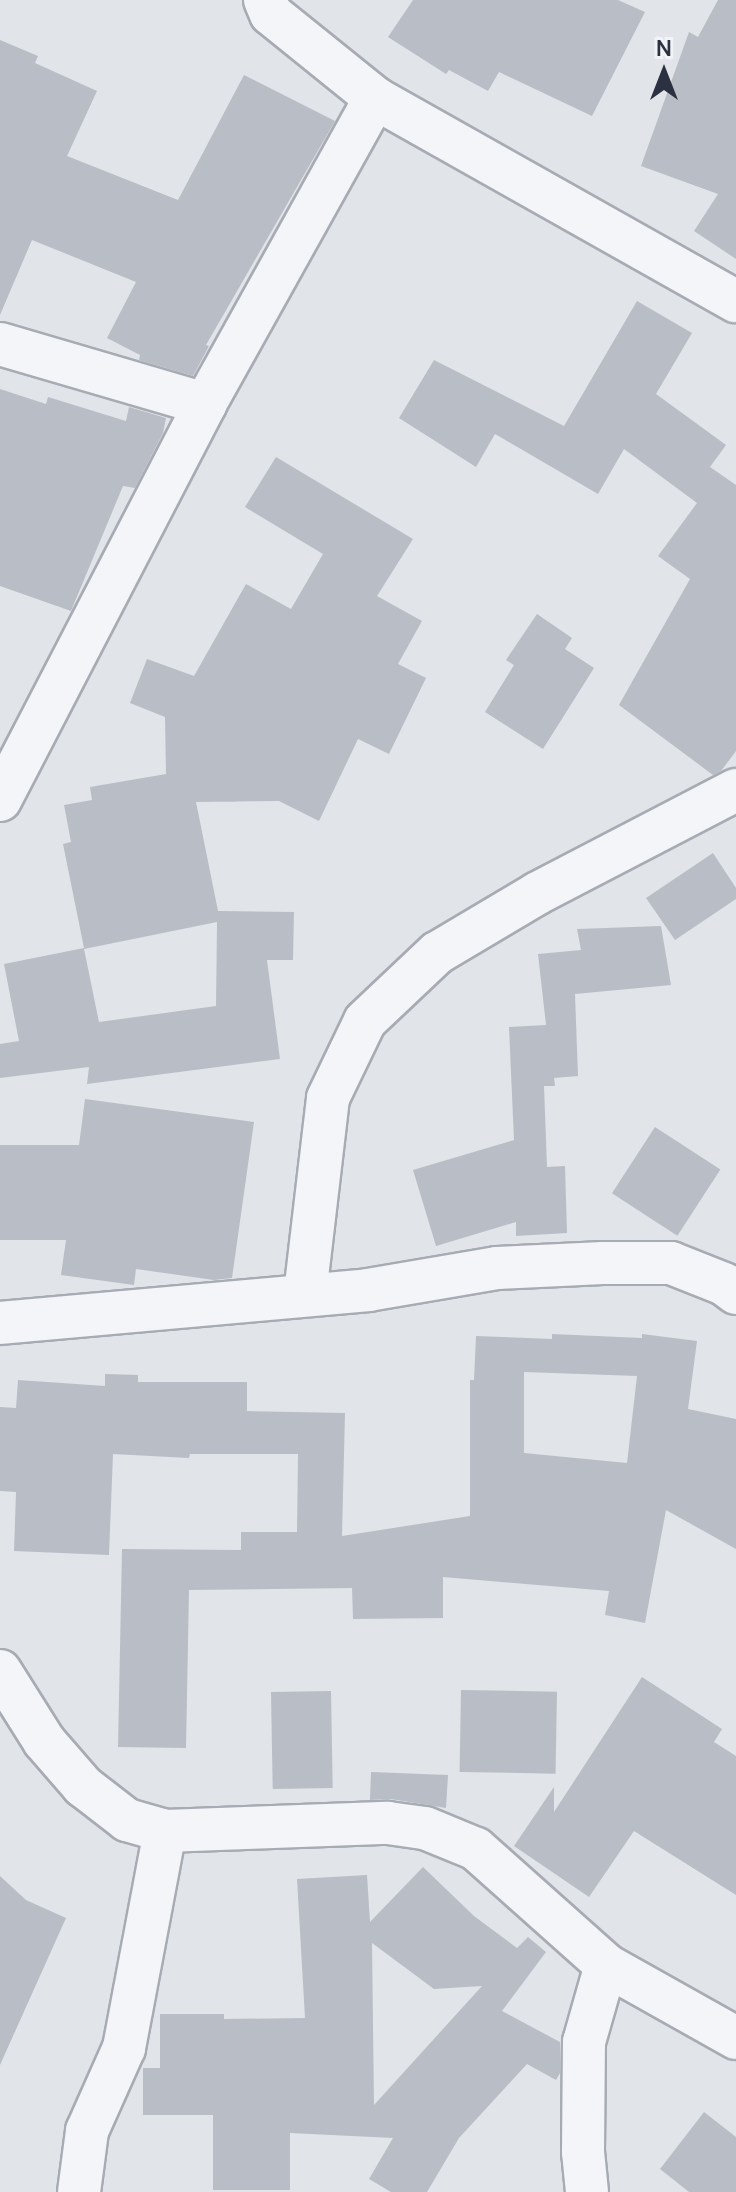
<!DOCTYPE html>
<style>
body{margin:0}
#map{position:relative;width:736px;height:2192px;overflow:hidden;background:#e1e4e9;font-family:Manrope,sans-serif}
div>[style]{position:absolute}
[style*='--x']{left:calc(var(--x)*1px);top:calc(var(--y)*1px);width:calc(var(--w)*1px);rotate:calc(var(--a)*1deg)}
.building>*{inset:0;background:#b9bdc6;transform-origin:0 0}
.roads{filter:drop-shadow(2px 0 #a7abb3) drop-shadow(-2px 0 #a7abb3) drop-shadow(0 2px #a7abb3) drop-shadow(0 -2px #a7abb3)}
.minor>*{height:42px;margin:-21px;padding:0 21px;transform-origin:21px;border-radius:21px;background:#f4f5f8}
span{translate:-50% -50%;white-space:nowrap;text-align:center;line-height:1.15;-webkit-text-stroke:7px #f1f3f7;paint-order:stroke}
.north{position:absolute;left:624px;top:32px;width:80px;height:80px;-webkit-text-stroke:6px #f1f3f7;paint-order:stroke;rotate:0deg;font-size:22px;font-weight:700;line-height:32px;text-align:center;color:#2b3140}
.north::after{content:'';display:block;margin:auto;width:28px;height:36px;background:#2b3140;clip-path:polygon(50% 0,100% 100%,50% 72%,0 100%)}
</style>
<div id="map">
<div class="building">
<div style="clip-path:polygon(413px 0,618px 0,645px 12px,592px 116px,499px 72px,488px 91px,449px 70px,446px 74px,388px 37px)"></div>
<div style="clip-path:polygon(718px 0,736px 0,736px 259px,694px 231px,718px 194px,641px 166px,689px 32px,698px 37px)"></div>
<div style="clip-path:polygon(0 40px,38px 56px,35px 63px,97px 91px,67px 156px,178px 200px,244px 75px,335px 121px,206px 345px,209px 346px,193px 376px,139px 360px,140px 355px,107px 338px,136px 282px,32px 240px,0 315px)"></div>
<div style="clip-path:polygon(637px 301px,692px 333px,656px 394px,726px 445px,710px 467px,736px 485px,736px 751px,721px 771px,713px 775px,619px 705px,690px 579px,658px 556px,697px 503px,624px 449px,598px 494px,495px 434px,476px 467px,399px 418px,434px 360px,564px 426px)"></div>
<div style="clip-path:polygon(0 389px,46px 404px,48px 397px,126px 421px,129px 407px,166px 418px,163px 433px,135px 488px,123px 486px,71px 611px,0 586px)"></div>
<div style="clip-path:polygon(evenodd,276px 457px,413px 539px,377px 596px,422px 621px,398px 664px,426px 678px,389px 754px,358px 739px,319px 821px,279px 801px,196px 802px,218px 911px,294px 912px,293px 960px,267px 960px,280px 1059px,87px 1084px,89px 1067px,0 1078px,0 1044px,19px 1041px,4px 964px,84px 948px,63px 844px,71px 842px,64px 805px,92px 800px,90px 787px,166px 774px,165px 717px,130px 703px,147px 659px,194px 676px,246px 584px,291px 609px,323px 554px,245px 507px,276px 457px,217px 922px,216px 1006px,99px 1022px,84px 949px,217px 922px)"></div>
<div style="clip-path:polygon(537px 614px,572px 638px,565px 649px,594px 668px,543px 749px,485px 712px,514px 665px,506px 660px)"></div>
<div style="clip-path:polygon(713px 853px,736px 888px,736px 899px,675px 940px,646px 898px)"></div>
<div style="clip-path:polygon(661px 926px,671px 985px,575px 994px,578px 1076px,554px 1078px,555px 1086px,544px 1086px,547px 1167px,565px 1166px,567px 1233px,516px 1236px,516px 1222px,436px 1246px,413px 1170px,514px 1140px,509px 1027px,546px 1025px,538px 954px,581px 950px,577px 929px)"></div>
<div style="clip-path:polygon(85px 1099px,254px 1122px,232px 1278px,214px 1280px,136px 1269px,134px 1285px,61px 1275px,66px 1240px,0 1240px,0 1145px,79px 1145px)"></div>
<div style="left:655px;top:1127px;width:78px;height:79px;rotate:33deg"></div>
<div style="clip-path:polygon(evenodd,552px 1334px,642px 1338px,642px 1334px,697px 1341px,688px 1409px,736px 1419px,736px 1549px,666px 1510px,645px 1623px,605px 1615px,609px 1591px,443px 1577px,443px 1618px,353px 1619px,352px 1588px,189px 1590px,186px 1748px,118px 1747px,122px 1549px,241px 1550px,241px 1532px,297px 1532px,298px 1454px,190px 1454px,189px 1458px,113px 1454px,109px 1555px,14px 1551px,16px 1492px,0 1491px,0 1407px,16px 1408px,18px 1380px,105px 1386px,105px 1374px,138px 1375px,138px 1382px,247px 1382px,247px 1411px,345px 1413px,342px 1536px,470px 1516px,470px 1380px,474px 1380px,476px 1336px,552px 1339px,552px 1334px,524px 1372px,637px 1376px,627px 1463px,524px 1453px,524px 1372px)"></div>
<div style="clip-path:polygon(642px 1677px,722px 1729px,714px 1742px,736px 1756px,736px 1895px,634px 1831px,589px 1897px,514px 1846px,554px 1787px,554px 1812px)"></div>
<div style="left:461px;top:1690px;width:96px;height:82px;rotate:1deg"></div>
<div style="left:331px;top:1691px;width:97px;height:60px;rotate:89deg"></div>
<div style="clip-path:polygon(371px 1772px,448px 1775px,446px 1808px,391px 1799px,370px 1800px)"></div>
<div style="clip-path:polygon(evenodd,423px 1867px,474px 1916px,517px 1948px,528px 1937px,546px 1952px,502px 2011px,560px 2042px,560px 2073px,556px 2080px,527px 2064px,459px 2138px,427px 2192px,391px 2192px,369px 2179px,393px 2138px,290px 2133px,290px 2190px,213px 2190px,213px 2115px,143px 2115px,143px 2068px,160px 2068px,160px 2014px,224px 2014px,224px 2019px,305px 2018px,297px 1879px,367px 1875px,370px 1922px,423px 1867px,372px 1943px,434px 1989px,482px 1986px,374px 2105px,372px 1943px)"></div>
<div style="clip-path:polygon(0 1876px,26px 1900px,66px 1918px,0 2065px)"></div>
<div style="clip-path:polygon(704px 2112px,736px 2137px,736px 2192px,689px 2192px,660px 2169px)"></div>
</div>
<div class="roads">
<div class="minor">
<div style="--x:265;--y:0;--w:15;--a:67"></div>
<div style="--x:271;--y:14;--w:134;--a:38.9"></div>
<div style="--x:375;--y:98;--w:414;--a:29.4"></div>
<div style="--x:0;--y:344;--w:214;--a:16.3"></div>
<div style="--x:0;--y:800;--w:446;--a:-62.6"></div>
<div style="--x:205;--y:404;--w:350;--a:-60.9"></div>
<div style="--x:305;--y:1294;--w:197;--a:-83.3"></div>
<div style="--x:328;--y:1098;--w:85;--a:-64.3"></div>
<div style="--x:365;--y:1021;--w:99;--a:-43.4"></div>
<div style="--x:437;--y:953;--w:117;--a:-30.7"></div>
<div style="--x:538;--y:893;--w:223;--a:-27.5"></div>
<div style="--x:0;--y:1323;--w:369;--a:-5.1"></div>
<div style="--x:368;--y:1290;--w:131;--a:-9.7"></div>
<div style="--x:497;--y:1268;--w:106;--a:-2.7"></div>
<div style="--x:603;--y:1263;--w:68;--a:0"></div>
<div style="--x:671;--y:1263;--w:57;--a:21.6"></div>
<div style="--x:724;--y:1284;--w:15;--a:37"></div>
<div style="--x:0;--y:1671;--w:83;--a:57.8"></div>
<div style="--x:44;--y:1741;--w:60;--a:49.1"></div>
<div style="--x:83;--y:1786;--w:56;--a:37.7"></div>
<div style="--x:127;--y:1820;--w:40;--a:16"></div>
<div style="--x:165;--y:1831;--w:223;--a:-2.1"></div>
<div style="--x:388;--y:1823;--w:37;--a:8"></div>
<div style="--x:425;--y:1828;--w:55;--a:22.4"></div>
<div style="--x:476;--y:1849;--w:174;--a:41.7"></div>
<div style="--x:606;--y:1965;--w:149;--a:29.3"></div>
<div style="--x:79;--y:2192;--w:62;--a:-82.5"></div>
<div style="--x:87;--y:2131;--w:91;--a:-66"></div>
<div style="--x:124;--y:2048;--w:221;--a:-79.3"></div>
<div style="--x:587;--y:2192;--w:40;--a:-95.7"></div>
<div style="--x:583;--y:2152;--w:110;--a:-89.5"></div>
<div style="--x:584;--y:2042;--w:80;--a:-74.1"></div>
</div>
</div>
<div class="north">N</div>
</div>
